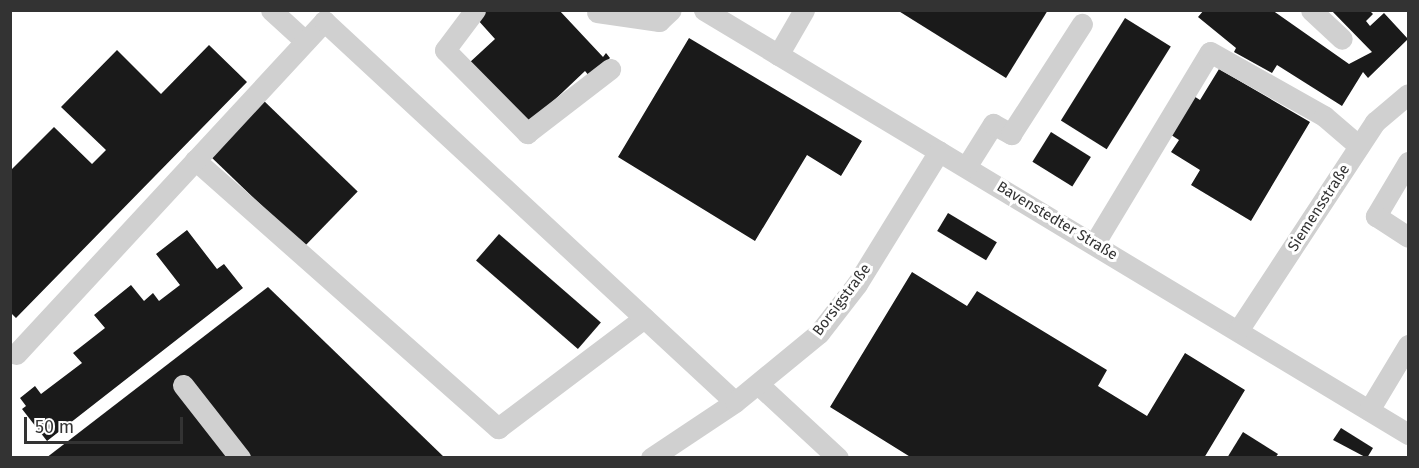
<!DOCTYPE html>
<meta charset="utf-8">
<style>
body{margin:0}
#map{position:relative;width:1419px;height:468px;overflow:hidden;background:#fff;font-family:"Fira Sans",sans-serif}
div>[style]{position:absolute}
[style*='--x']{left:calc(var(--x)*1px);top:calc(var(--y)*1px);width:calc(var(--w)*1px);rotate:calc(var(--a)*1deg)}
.building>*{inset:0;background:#1a1a1a;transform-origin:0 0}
.minor>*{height:21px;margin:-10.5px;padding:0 10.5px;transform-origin:10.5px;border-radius:10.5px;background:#d0d0d0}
span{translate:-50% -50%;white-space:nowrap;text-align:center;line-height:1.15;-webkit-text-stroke:6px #fff;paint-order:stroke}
.street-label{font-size:15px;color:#333}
.frame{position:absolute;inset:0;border:12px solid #333;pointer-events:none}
.scale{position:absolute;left:24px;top:417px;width:159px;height:27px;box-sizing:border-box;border:3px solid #333;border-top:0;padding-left:8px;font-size:18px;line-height:21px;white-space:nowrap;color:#333;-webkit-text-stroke:4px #fff;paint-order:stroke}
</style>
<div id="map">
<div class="building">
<div style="clip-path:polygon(486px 10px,559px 10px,603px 57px,606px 53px,610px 58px,590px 77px,585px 71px,527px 126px,469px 63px,495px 39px,477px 19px)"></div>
<div style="clip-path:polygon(897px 10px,1048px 10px,1006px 78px)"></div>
<div style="clip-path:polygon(1204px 10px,1272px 10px,1349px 64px,1372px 52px,1331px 10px,1369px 10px,1373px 14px,1366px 21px,1370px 26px,1384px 13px,1408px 39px,1368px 78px,1363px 72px,1342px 106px,1277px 65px,1272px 73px,1234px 52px,1236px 48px,1198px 17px)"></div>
<div style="left:1125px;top:18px;width:54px;height:121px;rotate:32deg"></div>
<div style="clip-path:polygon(689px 38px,862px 141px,841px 176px,807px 155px,755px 241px,618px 157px)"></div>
<div style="clip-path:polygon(209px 45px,247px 82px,16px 318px,10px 312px,10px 171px,54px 127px,92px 164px,106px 150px,61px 107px,117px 50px,161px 94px)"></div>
<div style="clip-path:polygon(1219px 69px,1310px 122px,1251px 221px,1191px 185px,1200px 170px,1171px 152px,1179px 140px,1165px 131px,1189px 93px,1200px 100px)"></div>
<div style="left:262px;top:99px;width:133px;height:77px;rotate:44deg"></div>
<div style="left:1051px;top:132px;width:47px;height:35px;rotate:32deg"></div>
<div style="left:948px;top:213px;width:57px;height:21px;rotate:31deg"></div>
<div style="clip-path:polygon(187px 230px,217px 269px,224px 264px,243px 288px,47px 441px,22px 409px,26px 406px,20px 398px,35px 386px,41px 394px,82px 363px,73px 353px,105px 328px,94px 315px,131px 285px,144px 301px,153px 293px,159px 301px,180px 285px,156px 254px)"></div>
<div style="left:499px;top:234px;width:135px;height:35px;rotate:41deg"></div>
<div style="clip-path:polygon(912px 272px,967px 306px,977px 291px,1107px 370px,1098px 386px,1147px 416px,1185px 353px,1245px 390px,1204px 458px,912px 458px,830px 407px)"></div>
<div style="clip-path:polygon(268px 287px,445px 458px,46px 458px)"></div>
<div style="clip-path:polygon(1341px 428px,1373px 448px,1367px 458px,1333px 440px)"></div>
<div style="clip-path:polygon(1243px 432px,1278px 454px,1275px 458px,1227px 458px)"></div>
</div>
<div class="minor">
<div style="--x:271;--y:10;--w:46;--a:42.4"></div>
<div style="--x:475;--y:10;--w:50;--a:126.9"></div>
<div style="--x:445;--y:50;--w:117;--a:45.3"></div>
<div style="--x:527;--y:133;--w:105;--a:-37.6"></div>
<div style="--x:704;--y:10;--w:822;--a:31.06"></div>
<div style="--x:1311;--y:10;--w:42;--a:43.1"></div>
<div style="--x:597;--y:12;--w:63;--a:8.3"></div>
<div style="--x:659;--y:21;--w:16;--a:-43"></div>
<div style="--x:778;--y:55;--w:52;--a:-60"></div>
<div style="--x:195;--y:160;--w:405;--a:41.5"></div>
<div style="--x:498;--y:428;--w:183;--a:-37"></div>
<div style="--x:1408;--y:162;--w:63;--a:120.7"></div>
<div style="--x:1376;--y:216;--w:38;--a:33"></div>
<div style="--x:966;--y:167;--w:51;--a:-57.9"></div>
<div style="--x:993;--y:124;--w:21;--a:29"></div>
<div style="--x:1011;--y:134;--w:131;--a:-57.2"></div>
<div style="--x:1094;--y:244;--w:224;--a:-58.9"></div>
<div style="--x:1210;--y:52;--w:131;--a:29.3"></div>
<div style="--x:1324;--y:116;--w:46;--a:40.6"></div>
<div style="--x:1239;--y:329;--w:248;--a:-56.7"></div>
<div style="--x:1375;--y:122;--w:43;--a:-40.3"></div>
<div style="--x:16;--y:354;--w:454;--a:-47.2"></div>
<div style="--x:324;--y:21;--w:560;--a:42.83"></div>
<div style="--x:758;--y:384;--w:109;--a:42.8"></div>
<div style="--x:183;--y:385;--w:93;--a:52"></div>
<div style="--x:1369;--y:410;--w:76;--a:-59"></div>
<div style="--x:651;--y:458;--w:101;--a:-33.7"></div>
<div style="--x:735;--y:402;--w:109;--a:-39.4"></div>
<div style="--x:819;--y:333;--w:62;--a:-52.2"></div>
<div style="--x:857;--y:284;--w:156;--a:-58.3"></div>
</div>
<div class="street-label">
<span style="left:1319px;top:208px;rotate:-57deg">Siemensstraße</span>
<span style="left:1057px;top:221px;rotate:31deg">Bavenstedter Straße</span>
<span style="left:842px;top:300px;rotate:-53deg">Borsigstraße</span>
</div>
<div class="frame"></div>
<div class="scale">50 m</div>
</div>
